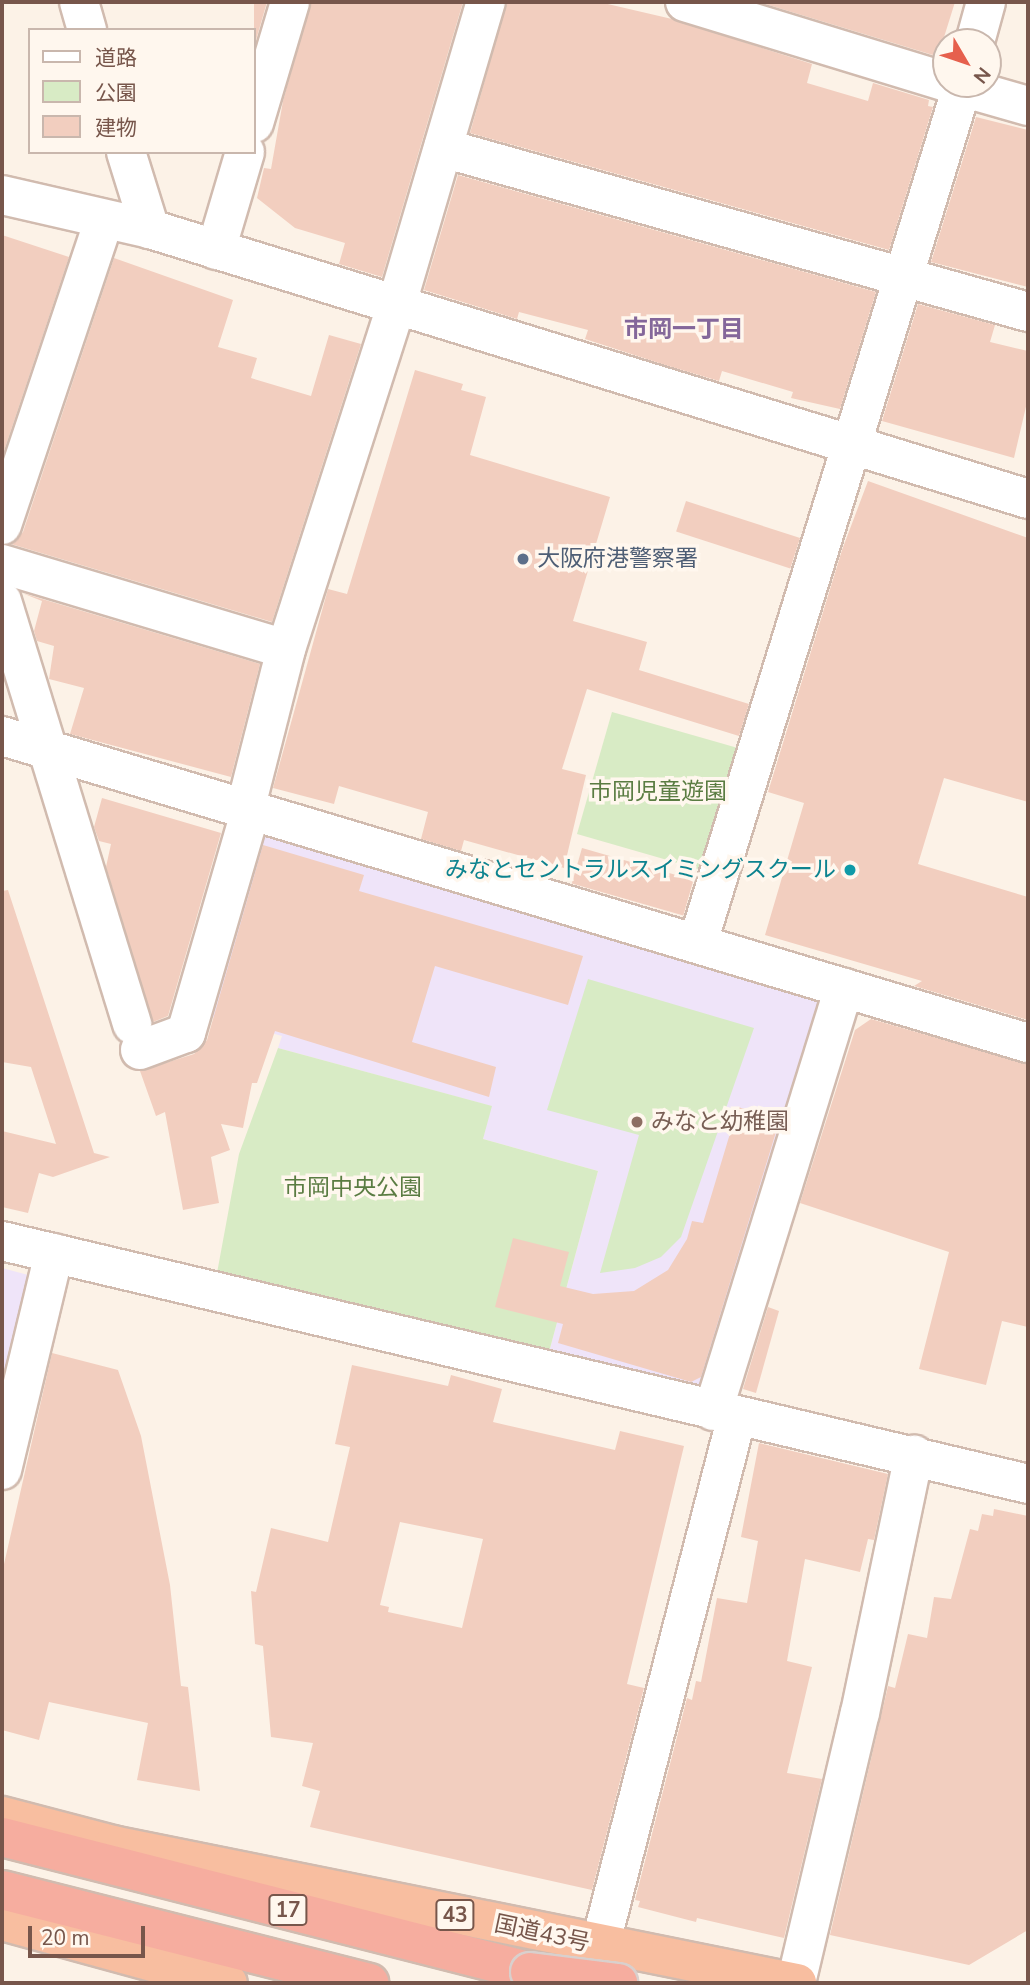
<!DOCTYPE html>
<meta charset="utf-8">
<style>
body{margin:0}
#map{position:relative;width:1030px;height:1985px;overflow:hidden;background:#fcf2e7;font-family:"Nunito Sans","Noto Sans JP",sans-serif}
div>[style]{position:absolute}
[style*='--x']{left:calc(var(--x)*1px);top:calc(var(--y)*1px);width:calc(var(--w)*1px);rotate:calc(var(--a)*1deg)}
.education>*{inset:0;background:#efe4f9}
.green>*{inset:0;background:#d8ebc5;transform-origin:0 0}
.building>*{inset:0;background:#f2cebf;transform-origin:0 0}
.roads{filter:drop-shadow(2px 0 #d1bbaf) drop-shadow(-2px 0 #d1bbaf) drop-shadow(0 2px #d1bbaf) drop-shadow(0 -2px #d1bbaf)}
.minor>*{height:38px;margin:-19px;padding:0 19px;transform-origin:19px;border-radius:19px;background:#fff}
.tertiary>*{height:38px;margin:-19px;padding:0 19px;transform-origin:19px;border-radius:19px;background:#fff}
.trunk>*{height:38px;margin:-19px;padding:0 19px;transform-origin:19px;border-radius:19px;background:#f8bea0}
.motorway>*{height:38px;margin:-19px;padding:0 19px;transform-origin:19px;border-radius:19px;background:#f6ad9f}
.bridges{filter:drop-shadow(2px 0 #d9d0cd) drop-shadow(-2px 0 #d9d0cd) drop-shadow(0 2px #d9d0cd) drop-shadow(0 -2px #d9d0cd)}
.motorway-bridge>*{height:38px;margin:-19px;padding:0 19px;transform-origin:19px;border-radius:19px;background:#f6ad9f}
.dots>*{width:19px;height:19px;translate:-50% -50%;box-sizing:border-box;border:4px solid #fff7ee;border-radius:50%}
span{translate:-50% -50%;white-space:nowrap;text-align:center;line-height:1.15;-webkit-text-stroke:7px #fff7ee;paint-order:stroke}
.shield-label span{padding:2px 5px;background:#fff7ee;border:2px solid;border-radius:5px;-webkit-text-stroke-width:0}
.shield-label{font-size:21px;color:#77564b;font-weight:700}
.service-label{font-size:23px;color:#4e5e75}
.left{translate:0 -50%;text-align:left}
.park-label{font-size:23px;color:#5a7c42}
.culture-label{font-size:23px;color:#0d838f}
.right{translate:-100% -50%;text-align:right}
.education-label{font-size:23px;color:#785e54}
.street-label{font-size:23px;color:#77564b}
.neighbourhood-label{font-size:24px;color:#84679a;font-weight:700}
.frame{position:absolute;inset:0;border:4px solid #77564b;pointer-events:none}
.legend{position:absolute;left:28px;top:28px;width:228px;height:126px;box-sizing:border-box;background:#fff7ee;border:2px solid #c9b7ad;margin:0;padding:9px 12px;list-style:none;font-size:21px;color:#77564b}
.legend li{display:flex;align-items:center;gap:14px;height:35px}
.legend b{width:35px;border:2px solid #c9b7ad}
.north{position:absolute;left:932px;top:28px;width:70px;height:70px;box-sizing:border-box;background:#fff7ee;border:2px solid #c9b7ad;border-radius:50%;rotate:129deg;font-size:19px;font-weight:700;line-height:28px;text-align:center;color:#77564b}
.north::after{content:'';display:block;margin:auto;width:24px;height:32px;background:#e6604d;clip-path:polygon(50% 0,100% 100%,50% 72%,0 100%)}
.scale{position:absolute;left:28px;top:1926px;width:117px;height:32px;box-sizing:border-box;border:4px solid #77564b;border-top:0;padding-left:9px;font-size:21px;line-height:24px;white-space:nowrap;color:#77564b;-webkit-text-stroke:5px #fff7ee;paint-order:stroke}
</style>
<div id="map">
<div class="education">
<div style="clip-path:polygon(254px 832px,823px 999px,706px 1389px,549px 1352px,598px 1171px,483px 1139px,491px 1106px,278px 1048px,282px 1036px,201px 1014px)"></div>
<div style="clip-path:polygon(2px 1268px,32px 1276px,2px 1389px)"></div>
</div>
<div class="green">
<div style="left:612px;top:712px;width:130px;height:127px;rotate:16deg"></div>
<div style="clip-path:polygon(588px 979px,754px 1028px,681px 1237px,661px 1257px,635px 1268px,600px 1273px,639px 1135px,547px 1110px)"></div>
<div style="clip-path:polygon(278px 1048px,492px 1106px,483px 1139px,598px 1171px,549px 1352px,217px 1273px,239px 1154px)"></div>
</div>
<div class="building">
<div style="clip-path:polygon(254px 2px,267px 2px,254px 47px)"></div>
<div style="clip-path:polygon(311px 2px,463px 2px,382px 277px,339px 264px,345px 243px,295px 228px,257px 198px,264px 168px,271px 169px,283px 101px)"></div>
<div style="clip-path:polygon(507px 2px,599px 2px,672px 19px,812px 64px,807px 83px,868px 101px,873px 83px,929px 100px,928px 106px,933px 107px,889px 250px,470px 133px)"></div>
<div style="clip-path:polygon(759px 2px,955px 2px,940px 50px,933px 55px)"></div>
<div style="clip-path:polygon(976px 117px,1028px 130px,1028px 287px,931px 262px)"></div>
<div style="clip-path:polygon(458px 175px,876px 292px,840px 409px,791px 398px,793px 392px,722px 371px,719px 381px,665px 365px,585px 339px,588px 330px,519px 312px,517px 319px,424px 290px)"></div>
<div style="clip-path:polygon(2px 235px,69px 257px,2px 457px)"></div>
<div style="clip-path:polygon(114px 258px,233px 300px,218px 347px,257px 358px,251px 378px,311px 396px,329px 335px,361px 344px,272px 622px,11px 544px,23px 532px)"></div>
<div style="clip-path:polygon(918px 304px,995px 325px,990px 342px,1028px 351px,1028px 398px,1014px 458px,882px 421px)"></div>
<div style="clip-path:polygon(415px 370px,463px 384px,461px 390px,486px 397px,470px 455px,610px 497px,573px 621px,647px 642px,639px 670px,749px 704px,739px 736px,587px 689px,562px 769px,586px 775px,564px 868px,464px 840px,461px 851px,421px 839px,428px 812px,339px 786px,334px 804px,273px 788px,328px 589px,347px 594px)"></div>
<div style="clip-path:polygon(868px 481px,1028px 538px,1028px 802px,944px 778px,918px 864px,1028px 897px,1028px 1020px,914px 986px,922px 981px,765px 935px,804px 803px,768px 792px,842px 550px)"></div>
<div style="left:686px;top:501px;width:120px;height:32px;rotate:18deg"></div>
<div style="clip-path:polygon(22px 593px,260px 664px,231px 777px,70px 734px,84px 688px,49px 679px,54px 646px,37px 641px,34px 631px,42px 601px)"></div>
<div style="clip-path:polygon(102px 798px,221px 833px,168px 1016px,153px 1022px,106px 867px,111px 844px,99px 841px,94px 827px)"></div>
<div style="clip-path:polygon(263px 845px,364px 875px,359px 891px,583px 956px,568px 1005px,435px 966px,412px 1042px,496px 1067px,489px 1097px,275px 1031px,257px 1083px,252px 1083px,243px 1128px,221px 1124px,230px 1150px,211px 1157px,219px 1203px,183px 1210px,165px 1112px,156px 1116px,140px 1071px,194px 1054px,207px 1040px)"></div>
<div style="left:582px;top:848px;width:116px;height:37px;rotate:16deg"></div>
<div style="clip-path:polygon(8px 890px,94px 1153px,110px 1157px,53px 1177px,39px 1173px,28px 1213px,2px 1207px,2px 1131px,56px 1144px,31px 1067px,2px 1062px,2px 891px)"></div>
<div style="clip-path:polygon(871px 1019px,1028px 1064px,1028px 1327px,1002px 1321px,986px 1385px,919px 1369px,949px 1252px,800px 1203px,855px 1030px)"></div>
<div style="clip-path:polygon(738px 1107px,780px 1119px,701px 1377px,691px 1382px,558px 1343px,563px 1324px,495px 1307px,513px 1238px,569px 1252px,560px 1286px,593px 1294px,634px 1291px,668px 1270px,687px 1239px,692px 1221px,703px 1223px)"></div>
<div style="clip-path:polygon(768px 1307px,779px 1311px,756px 1393px,743px 1389px)"></div>
<div style="clip-path:polygon(52px 1353px,118px 1370px,141px 1436px,170px 1585px,181px 1686px,188px 1687px,200px 1791px,137px 1780px,148px 1723px,49px 1702px,39px 1740px,2px 1730px,2px 1573px)"></div>
<div style="clip-path:polygon(evenodd,352px 1365px,448px 1386px,451px 1375px,502px 1389px,493px 1422px,615px 1450px,620px 1431px,684px 1446px,627px 1684px,644px 1688px,592px 1890px,310px 1827px,320px 1791px,302px 1786px,313px 1743px,271px 1737px,263px 1646px,255px 1644px,251px 1591px,256px 1592px,271px 1528px,328px 1542px,350px 1447px,335px 1444px,352px 1365px,400px 1522px,483px 1539px,462px 1628px,388px 1612px,389px 1607px,380px 1605px,400px 1522px)"></div>
<div style="clip-path:polygon(759px 1443px,888px 1474px,874px 1540px,868px 1539px,860px 1572px,805px 1559px,787px 1661px,812px 1667px,787px 1773px,822px 1779px,784px 1938px,697px 1918px,696px 1922px,638px 1907px,640px 1901px,635px 1900px,687px 1698px,692px 1700px,696px 1681px,701px 1682px,717px 1598px,747px 1603px,758px 1541px,741px 1537px)"></div>
<div style="clip-path:polygon(994px 1509px,1028px 1516px,1028px 1930px,969px 1965px,830px 1935px,888px 1686px,895px 1688px,908px 1634px,927px 1638px,934px 1597px,951px 1599px,970px 1529px,978px 1531px,982px 1514px,993px 1516px)"></div>
</div>
<div class="roads">
<div class="minor">
<div style="--x:685;--y:2;--w:273;--a:17"></div>
<div style="--x:975;--y:42;--w:41;--a:-74.6"></div>
<div style="--x:951;--y:84;--w:80;--a:15.9"></div>
<div style="--x:254;--y:123;--w:126;--a:-73.4"></div>
<div style="--x:443;--y:148;--w:608;--a:15.66"></div>
<div style="--x:216;--y:250;--w:102;--a:-73.5"></div>
<div style="--x:2;--y:525;--w:322;--a:-71.5"></div>
<div style="--x:2;--y:564;--w:296;--a:16.7"></div>
<div style="--x:2;--y:601;--w:443;--a:72.9"></div>
<div style="--x:245;--y:810;--w:166;--a:-75.7"></div>
<div style="--x:286;--y:649;--w:359;--a:-72.2"></div>
<div style="--x:396;--y:307;--w:318;--a:-73.6"></div>
<div style="--x:698;--y:942;--w:898;--a:-72.84"></div>
<div style="--x:140;--y:1050;--w:49;--a:-20.3"></div>
<div style="--x:186;--y:1033;--w:230;--a:-73.8"></div>
<div style="--x:713;--y:1411;--w:443;--a:-72.8"></div>
<div style="--x:2;--y:1470;--w:223;--a:-76.5"></div>
<div style="--x:600;--y:1946;--w:547;--a:-75.51"></div>
<div style="--x:796;--y:1983;--w:277;--a:-76.7"></div>
<div style="--x:860;--y:1713;--w:264;--a:-78.2"></div>
</div>
<div class="tertiary">
<div style="--x:79;--y:2;--w:29;--a:74"></div>
<div style="--x:126;--y:152;--w:81;--a:72.7"></div>
<div style="--x:2;--y:195;--w:152;--a:12.9"></div>
<div style="--x:150;--y:229;--w:919;--a:17.09"></div>
<div style="--x:2;--y:736;--w:1071;--a:16.66"></div>
<div style="--x:2;--y:1241;--w:1054;--a:13.32"></div>
</div>
<div class="trunk">
<div style="--x:2;--y:1816;--w:115;--a:14.6"></div>
<div style="--x:113;--y:1845;--w:698;--a:11.41"></div>
<div style="--x:2;--y:1921;--w:234;--a:15.3"></div>
</div>
<div class="motorway">
<div style="--x:2;--y:1837;--w:579;--a:14.3"></div>
<div style="--x:2;--y:1890;--w:379;--a:14.2"></div>
</div>
</div>
<div class="bridges">
<div class="motorway-bridge">
<div style="--x:530;--y:1972;--w:89;--a:7.1"></div>
</div>
</div>
<div class="dots">
<div style="left:523px;top:559px;background:#5c6f8a"></div>
<div style="left:850px;top:870px;background:#0f9aa8"></div>
<div style="left:637px;top:1122px;background:#8d6e63"></div>
</div>
<div class="shield-label">
<span style="left:288px;top:1910px">17</span>
<span style="left:455px;top:1915px">43</span>
</div>
<div class="service-label">
<span class="left" style="left:537px;top:559px">大阪府港警察署</span>
</div>
<div class="park-label">
<span style="left:658px;top:792px">市岡児童遊園</span>
<span style="left:353px;top:1188px">市岡中央公園</span>
</div>
<div class="culture-label">
<span class="right" style="left:836px;top:870px">みなとセントラルスイミングスクール</span>
</div>
<div class="education-label">
<span class="left" style="left:651px;top:1122px">みなと幼稚園</span>
</div>
<div class="street-label">
<span style="left:542px;top:1934px;rotate:12deg">国道43号</span>
</div>
<div class="neighbourhood-label">
<span style="left:684px;top:330px">市岡一丁目</span>
</div>
<div class="frame"></div>
<ul class="legend">
<li><b style="height:9px;background:#fff"></b>道路</li>
<li><b style="height:19px;background:#d8ebc5"></b>公園</li>
<li><b style="height:19px;background:#f2cebf"></b>建物</li>
</ul>
<div class="north">N</div>
<div class="scale">20 m</div>
</div>
